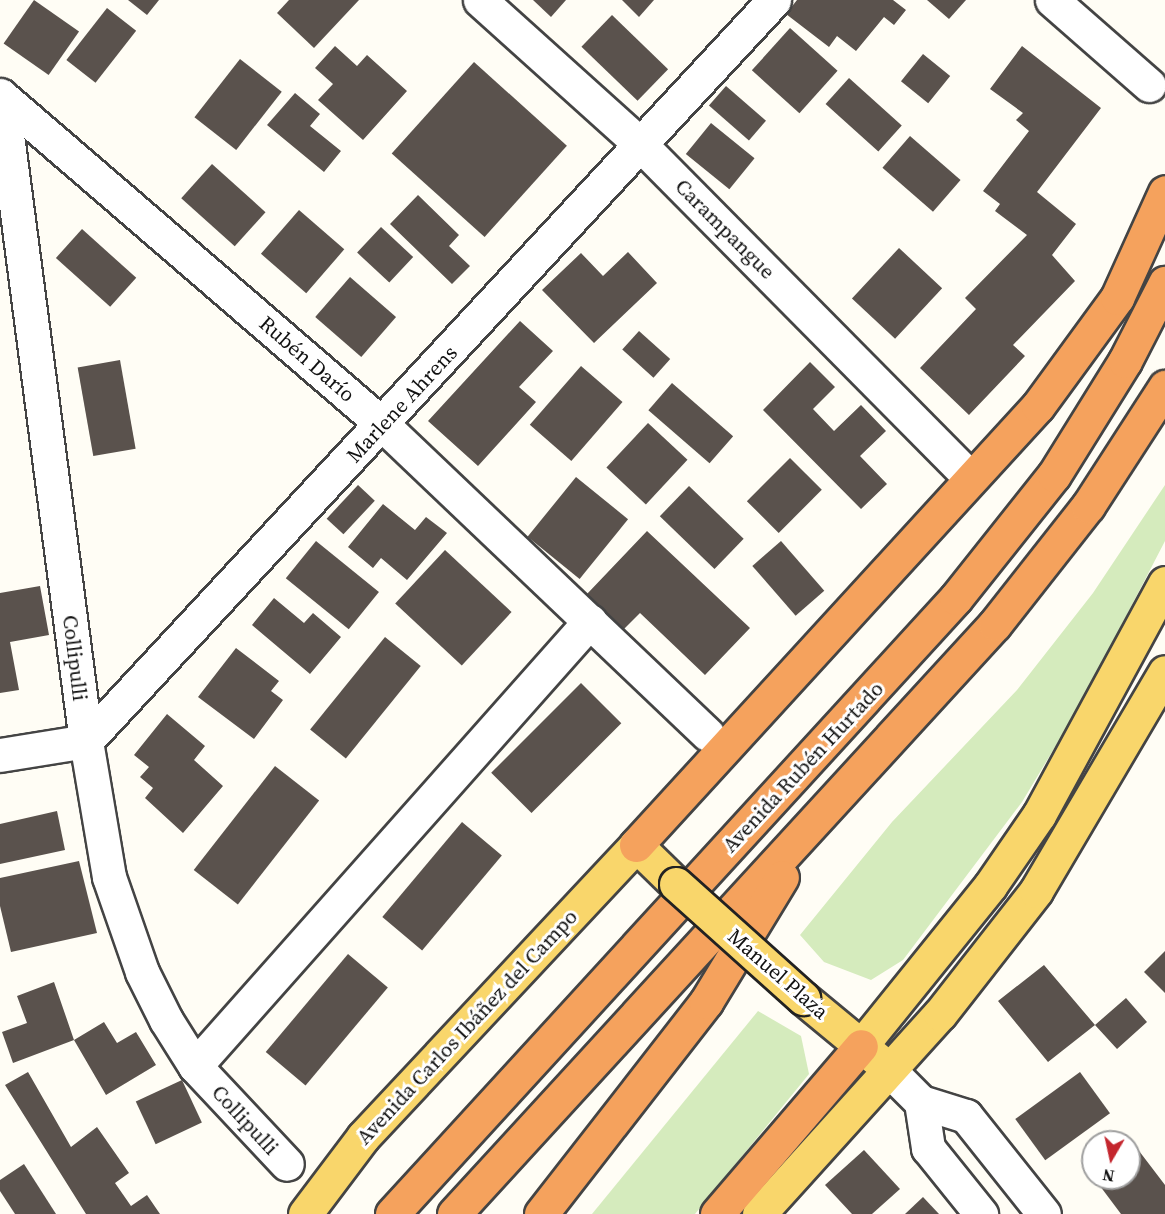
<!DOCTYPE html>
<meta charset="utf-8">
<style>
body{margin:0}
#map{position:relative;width:1165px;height:1214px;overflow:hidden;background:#fffdf5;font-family:"Source Serif 4",serif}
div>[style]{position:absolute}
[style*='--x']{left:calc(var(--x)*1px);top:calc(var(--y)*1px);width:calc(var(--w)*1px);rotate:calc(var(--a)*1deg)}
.green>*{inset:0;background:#d5ebbd}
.building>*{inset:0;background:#5a524d;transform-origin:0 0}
.roads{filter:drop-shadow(2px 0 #444) drop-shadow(-2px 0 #444) drop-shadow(0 2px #444) drop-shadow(0 -2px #444)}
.minor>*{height:33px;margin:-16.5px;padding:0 16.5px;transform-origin:16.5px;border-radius:16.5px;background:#fff}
.major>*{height:33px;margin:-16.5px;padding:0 16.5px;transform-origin:16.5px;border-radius:16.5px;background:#f9d66b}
.highway>*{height:33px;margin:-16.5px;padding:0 16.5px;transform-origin:16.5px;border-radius:16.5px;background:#f5a25d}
.bridges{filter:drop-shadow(2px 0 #222) drop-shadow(-2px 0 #222) drop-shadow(0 2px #222) drop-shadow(0 -2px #222)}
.major-bridge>*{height:33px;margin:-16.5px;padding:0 16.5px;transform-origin:16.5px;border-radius:16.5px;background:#f9d66b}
span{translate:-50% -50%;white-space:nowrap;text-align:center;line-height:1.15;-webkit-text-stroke:6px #fff;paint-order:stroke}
.street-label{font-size:21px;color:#111}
.north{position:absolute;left:1081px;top:1130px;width:60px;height:60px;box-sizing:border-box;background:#fff;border:2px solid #a0a0a0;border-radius:50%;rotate:189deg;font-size:16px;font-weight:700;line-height:24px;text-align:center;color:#111}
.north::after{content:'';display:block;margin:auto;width:21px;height:27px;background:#c4262e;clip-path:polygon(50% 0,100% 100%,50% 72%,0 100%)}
</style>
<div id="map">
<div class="green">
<div style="clip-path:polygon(1165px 485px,1165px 541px,1079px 707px,1022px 802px,903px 960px,871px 980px,824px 962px,800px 935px,892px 822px,1017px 690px,1093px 593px)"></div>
<div style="clip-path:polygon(758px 1011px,801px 1036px,809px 1074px,695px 1214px,592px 1214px)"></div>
</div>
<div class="building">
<div style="left:34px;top:0;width:55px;height:53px;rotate:35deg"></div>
<div style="clip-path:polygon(128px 0,159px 0,147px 15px)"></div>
<div style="clip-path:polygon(289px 0,359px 0,314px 48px,277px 13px)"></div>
<div style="clip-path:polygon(533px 0,566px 0,551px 17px)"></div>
<div style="clip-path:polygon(622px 0,654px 0,639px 17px)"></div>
<div style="clip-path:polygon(797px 0,893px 0,906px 10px,894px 25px,884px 17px,856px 51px,837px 36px,829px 47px,786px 14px)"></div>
<div style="clip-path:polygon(927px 0,966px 0,949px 19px)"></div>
<div style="left:107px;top:8px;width:37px;height:66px;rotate:38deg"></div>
<div style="left:612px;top:15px;width:78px;height:44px;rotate:44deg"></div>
<div style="left:790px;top:28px;width:64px;height:57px;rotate:42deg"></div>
<div style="clip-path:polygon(335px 46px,357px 66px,367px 55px,407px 91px,363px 140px,318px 100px,333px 84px,315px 68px)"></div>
<div style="clip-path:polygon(1022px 46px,1101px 108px,1037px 192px,1076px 224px,1052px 255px,1075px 281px,1013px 345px,1025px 356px,969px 415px,920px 368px,976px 309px,965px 298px,1027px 235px,995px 211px,1000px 204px,983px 191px,1029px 131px,1016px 120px,1023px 113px,990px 89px)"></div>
<div style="left:923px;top:54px;width:35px;height:35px;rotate:39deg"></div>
<div style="left:240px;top:59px;width:53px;height:74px;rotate:38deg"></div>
<div style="left:474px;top:62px;width:125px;height:123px;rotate:42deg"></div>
<div style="left:849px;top:78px;width:71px;height:35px;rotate:42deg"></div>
<div style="left:726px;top:86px;width:53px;height:26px;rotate:41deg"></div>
<div style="clip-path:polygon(295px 93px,320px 114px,310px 126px,341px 151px,324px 172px,267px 125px)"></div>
<div style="left:711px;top:123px;width:56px;height:40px;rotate:39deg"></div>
<div style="left:910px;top:136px;width:67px;height:42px;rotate:41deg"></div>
<div style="left:212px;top:164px;width:72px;height:46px;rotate:42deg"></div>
<div style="clip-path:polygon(418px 195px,459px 235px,449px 246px,470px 266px,452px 284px,390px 224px)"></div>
<div style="left:299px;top:210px;width:60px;height:58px;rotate:41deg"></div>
<div style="left:381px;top:227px;width:44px;height:35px;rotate:43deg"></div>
<div style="left:82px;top:229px;width:73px;height:39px;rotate:42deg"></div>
<div style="left:899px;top:248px;width:59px;height:69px;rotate:43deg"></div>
<div style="clip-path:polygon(628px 252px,657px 283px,594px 343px,542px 290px,581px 253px,603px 276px)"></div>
<div style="left:350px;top:277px;width:61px;height:53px;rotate:41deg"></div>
<div style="clip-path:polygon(520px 321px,553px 351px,519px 387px,536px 402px,478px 466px,428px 421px)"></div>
<div style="left:639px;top:331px;width:42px;height:25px;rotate:42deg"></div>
<div style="left:120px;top:360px;width:90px;height:43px;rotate:80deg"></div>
<div style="clip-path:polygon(810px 362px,835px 387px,813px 409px,834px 431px,861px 405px,886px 431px,860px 456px,887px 484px,861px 509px,763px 410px)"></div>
<div style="left:581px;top:366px;width:55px;height:78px;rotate:41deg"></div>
<div style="left:672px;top:383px;width:81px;height:36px;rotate:41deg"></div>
<div style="left:648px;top:423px;width:54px;height:61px;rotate:43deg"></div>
<div style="left:790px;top:458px;width:45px;height:61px;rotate:45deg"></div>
<div style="left:576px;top:477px;width:67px;height:77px;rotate:39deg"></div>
<div style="left:358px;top:485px;width:23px;height:46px;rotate:43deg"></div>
<div style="left:689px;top:486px;width:76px;height:42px;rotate:44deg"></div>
<div style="clip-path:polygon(383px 504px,415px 530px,426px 517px,447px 533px,407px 580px,381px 558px,373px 568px,348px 547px)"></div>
<div style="clip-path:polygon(647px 531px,750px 628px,705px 675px,640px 613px,624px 629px,587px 594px)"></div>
<div style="left:316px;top:541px;width:81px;height:48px;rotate:39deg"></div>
<div style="left:781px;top:541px;width:66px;height:38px;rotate:49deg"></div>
<div style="left:445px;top:550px;width:91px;height:73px;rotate:43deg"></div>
<div style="clip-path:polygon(40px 586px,49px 635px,10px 642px,19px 690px,0 693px,0 593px)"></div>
<div style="clip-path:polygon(274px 598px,304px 623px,313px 613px,341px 637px,310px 674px,252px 625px)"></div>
<div style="left:385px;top:637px;width:46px;height:119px;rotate:39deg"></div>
<div style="clip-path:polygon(236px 648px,279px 681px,271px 691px,283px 700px,254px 739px,198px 697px)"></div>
<div style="left:581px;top:683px;width:57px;height:127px;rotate:45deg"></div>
<div style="clip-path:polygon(167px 714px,205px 746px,194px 760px,223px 786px,183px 833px,145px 798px,153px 788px,140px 777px,149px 767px,134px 755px)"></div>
<div style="left:275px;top:766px;width:56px;height:132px;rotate:38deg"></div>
<div style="clip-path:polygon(57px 811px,65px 850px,0 864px,0 824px)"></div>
<div style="left:462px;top:822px;width:52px;height:124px;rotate:40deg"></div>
<div style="clip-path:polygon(79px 861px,97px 933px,11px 952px,0 906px,0 878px)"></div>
<div style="clip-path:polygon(1165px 951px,1165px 993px,1144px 972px)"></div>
<div style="left:348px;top:954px;width:52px;height:128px;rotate:40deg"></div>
<div style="clip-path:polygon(1044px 965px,1095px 1025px,1126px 998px,1147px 1022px,1117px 1049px,1095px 1025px,1048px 1062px,998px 1001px)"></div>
<div style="clip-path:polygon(54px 982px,74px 1040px,13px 1063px,2px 1032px,27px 1023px,17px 996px)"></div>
<div style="clip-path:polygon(104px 1022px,117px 1043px,136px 1032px,156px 1065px,106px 1095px,74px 1040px)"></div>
<div style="clip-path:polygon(28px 1072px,71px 1147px,97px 1127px,129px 1173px,115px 1183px,131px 1206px,147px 1195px,160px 1214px,86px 1214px,5px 1085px)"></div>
<div style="left:1080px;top:1072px;width:51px;height:80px;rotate:54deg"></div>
<div style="left:182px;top:1080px;width:47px;height:51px;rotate:65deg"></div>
<div style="clip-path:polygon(1133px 1143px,1165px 1185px,1165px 1214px,1121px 1214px,1094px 1178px,1129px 1178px)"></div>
<div style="clip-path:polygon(864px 1150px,900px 1189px,872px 1214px,852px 1214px,825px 1185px)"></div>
<div style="clip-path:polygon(24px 1164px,56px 1214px,15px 1214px,0 1191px,0 1180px)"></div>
<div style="clip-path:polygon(923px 1197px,939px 1214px,905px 1214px)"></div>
</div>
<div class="roads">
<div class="minor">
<div style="--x:480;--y:0;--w:217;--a:42"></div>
<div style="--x:641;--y:145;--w:455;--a:45.3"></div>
<div style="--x:1052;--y:0;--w:129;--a:41.2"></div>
<div style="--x:0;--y:95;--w:506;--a:40.75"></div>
<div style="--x:383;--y:425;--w:448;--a:43.6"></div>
<div style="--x:2;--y:97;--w:649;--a:82.57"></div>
<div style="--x:86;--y:741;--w:138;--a:80.4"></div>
<div style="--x:109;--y:877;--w:101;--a:70.8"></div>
<div style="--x:142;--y:972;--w:54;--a:63.4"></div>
<div style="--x:166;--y:1020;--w:54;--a:57.8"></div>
<div style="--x:195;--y:1066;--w:134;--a:46.8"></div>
<div style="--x:0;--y:755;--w:87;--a:-9.2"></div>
<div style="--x:86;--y:741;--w:1011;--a:-47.12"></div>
<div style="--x:195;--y:1066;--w:595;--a:-48.41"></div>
<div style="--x:889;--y:1070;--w:45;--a:45"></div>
<div style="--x:921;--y:1102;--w:47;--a:17.3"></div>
<div style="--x:966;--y:1116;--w:125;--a:51.5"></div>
<div style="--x:921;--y:1102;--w:47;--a:81.3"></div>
<div style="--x:928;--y:1148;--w:85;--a:51.2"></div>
</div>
<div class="major">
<div style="--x:803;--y:998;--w:97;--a:39.6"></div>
<div style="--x:861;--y:1046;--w:206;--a:-51.1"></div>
<div style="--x:990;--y:886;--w:86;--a:-55.4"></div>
<div style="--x:1039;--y:815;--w:264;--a:-61.5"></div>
<div style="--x:305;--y:1214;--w:96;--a:-53"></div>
<div style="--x:363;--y:1137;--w:400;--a:-46.9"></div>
<div style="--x:636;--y:845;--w:56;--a:44.3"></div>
<div style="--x:759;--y:1214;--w:270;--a:-47.9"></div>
<div style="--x:940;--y:1014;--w:156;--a:-52"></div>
<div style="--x:1036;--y:891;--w:254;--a:-59.5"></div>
</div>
<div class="highway">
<div style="--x:636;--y:845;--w:595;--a:-47.52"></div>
<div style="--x:1038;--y:406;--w:134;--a:-53.8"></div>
<div style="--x:1117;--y:298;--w:116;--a:-65.6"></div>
<div style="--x:392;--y:1214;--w:835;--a:-47.52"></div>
<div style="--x:956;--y:598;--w:157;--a:-51.5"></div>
<div style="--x:1054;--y:475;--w:134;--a:-58.1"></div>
<div style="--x:1125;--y:361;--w:88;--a:-62.9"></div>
<div style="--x:454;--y:1214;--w:800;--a:-47.48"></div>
<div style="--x:995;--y:624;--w:150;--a:-51.8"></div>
<div style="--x:1088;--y:506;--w:142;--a:-57.1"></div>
<div style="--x:541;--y:1214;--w:269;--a:-52.1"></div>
<div style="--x:706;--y:1002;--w:146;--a:-58.7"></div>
<div style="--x:717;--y:1214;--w:221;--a:-49.4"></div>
</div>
</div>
<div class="bridges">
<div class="major-bridge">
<div style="--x:676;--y:884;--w:171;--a:41.9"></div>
</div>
</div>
<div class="street-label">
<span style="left:725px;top:229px;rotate:45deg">Carampangue</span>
<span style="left:307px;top:359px;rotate:41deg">Rubén Darío</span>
<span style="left:402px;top:404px;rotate:-47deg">Marlene Ahrens</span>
<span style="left:75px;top:658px;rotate:83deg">Collipulli</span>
<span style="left:803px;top:767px;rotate:-47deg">Avenida Rubén Hurtado</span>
<span style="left:778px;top:974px;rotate:41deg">Manuel Plaza</span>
<span style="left:467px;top:1027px;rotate:-47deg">Avenida Carlos Ibáñez del Campo</span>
<span style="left:245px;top:1120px;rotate:47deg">Collipulli</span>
</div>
<div class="north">N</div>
</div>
